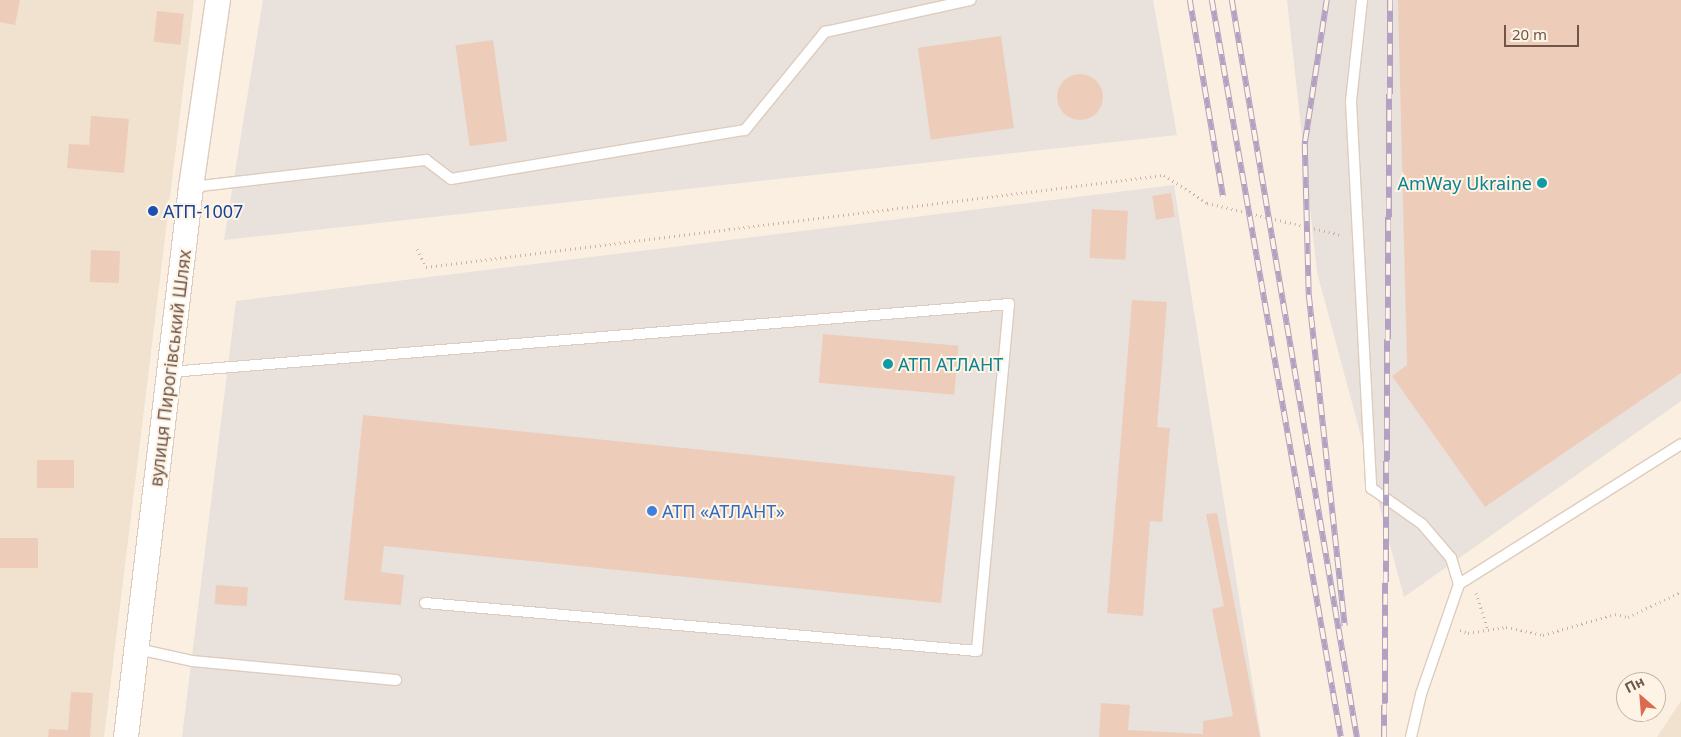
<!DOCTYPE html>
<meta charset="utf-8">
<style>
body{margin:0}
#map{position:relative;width:1681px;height:737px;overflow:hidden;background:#faefe0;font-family:"Noto Sans",sans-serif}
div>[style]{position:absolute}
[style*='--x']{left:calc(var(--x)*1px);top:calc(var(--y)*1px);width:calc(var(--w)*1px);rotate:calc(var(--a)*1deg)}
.residential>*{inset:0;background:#f1e1cf}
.industrial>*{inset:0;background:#e9e1db}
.building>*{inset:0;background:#edcdba;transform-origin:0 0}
.round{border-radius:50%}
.path>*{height:3px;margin-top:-1.5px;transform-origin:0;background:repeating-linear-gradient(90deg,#d1b19e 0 1px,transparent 0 5px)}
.roads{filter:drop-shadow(1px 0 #ddccbd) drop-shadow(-1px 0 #ddccbd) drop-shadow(0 1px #ddccbd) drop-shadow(0 -1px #ddccbd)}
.service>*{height:10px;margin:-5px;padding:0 5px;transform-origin:5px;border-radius:5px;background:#fff}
.tertiary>*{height:24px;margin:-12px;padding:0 12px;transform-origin:12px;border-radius:12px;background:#fff}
.rail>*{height:5.5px;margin-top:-2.75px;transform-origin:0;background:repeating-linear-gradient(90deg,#fef4e6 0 11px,#b2a1c1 0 22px);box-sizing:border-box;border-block:1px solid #b2a1c1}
.dots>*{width:14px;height:14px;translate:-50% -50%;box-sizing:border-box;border:2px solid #fef4e6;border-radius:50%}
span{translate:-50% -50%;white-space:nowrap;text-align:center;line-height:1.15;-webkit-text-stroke:4px #fef4e6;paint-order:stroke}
.culture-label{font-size:18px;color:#0d838f}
.right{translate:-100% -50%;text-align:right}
.left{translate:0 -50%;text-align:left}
.transit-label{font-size:18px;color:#164399}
.street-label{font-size:18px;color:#6f5649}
.shop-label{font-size:18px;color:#366cbe}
.north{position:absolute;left:1616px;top:672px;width:50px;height:50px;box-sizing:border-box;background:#fef4e6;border:1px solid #c5b5a7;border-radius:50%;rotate:333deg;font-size:14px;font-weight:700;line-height:20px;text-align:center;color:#6f5649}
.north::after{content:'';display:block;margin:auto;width:18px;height:22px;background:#dd6a4d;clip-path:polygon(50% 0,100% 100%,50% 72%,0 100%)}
.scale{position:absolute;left:1504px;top:25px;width:75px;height:22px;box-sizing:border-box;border:2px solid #6f5649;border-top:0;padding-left:6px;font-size:15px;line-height:18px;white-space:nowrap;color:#6f5649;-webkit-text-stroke:4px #fef4e6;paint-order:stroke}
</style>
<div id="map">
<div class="residential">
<div style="clip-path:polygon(0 0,194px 0,104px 737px,0 737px)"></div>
<div style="clip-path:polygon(1681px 701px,1681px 737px,1657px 737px)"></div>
</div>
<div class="industrial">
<div style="clip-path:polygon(263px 0,1153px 0,1177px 135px,224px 240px)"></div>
<div style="clip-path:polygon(1287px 0,1681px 0,1681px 401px,1404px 597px,1317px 272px)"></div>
<div style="clip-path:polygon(1174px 185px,1261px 737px,182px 737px,236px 301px)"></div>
</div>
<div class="building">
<div style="clip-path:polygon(0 0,20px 0,15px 25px,0 22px)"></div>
<div style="clip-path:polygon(1398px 0,1681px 0,1681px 373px,1485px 507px,1392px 376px,1407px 365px)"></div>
<div style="left:157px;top:11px;width:27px;height:31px;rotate:6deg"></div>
<div style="left:1001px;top:36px;width:93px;height:84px;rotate:82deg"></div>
<div style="left:493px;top:40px;width:102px;height:38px;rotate:82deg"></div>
<div class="round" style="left:1057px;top:74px;width:46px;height:46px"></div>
<div style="clip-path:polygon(91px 116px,129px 119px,124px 173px,67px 168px,69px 144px,89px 145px)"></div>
<div style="left:1171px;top:193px;width:24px;height:19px;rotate:81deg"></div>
<div style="left:1092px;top:209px;width:36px;height:49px;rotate:3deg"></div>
<div style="left:91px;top:250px;width:29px;height:32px;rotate:2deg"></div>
<div style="clip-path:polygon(1132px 300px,1167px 302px,1157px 427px,1170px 428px,1162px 522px,1150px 521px,1143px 616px,1107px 613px)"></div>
<div style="left:823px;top:334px;width:136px;height:49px;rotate:5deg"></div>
<div style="clip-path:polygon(363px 415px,955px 476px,941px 603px,384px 546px,381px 572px,404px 575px,401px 605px,344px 600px)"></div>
<div style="left:37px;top:460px;width:37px;height:28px"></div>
<div style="clip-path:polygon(1217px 513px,1260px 737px,1099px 737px,1101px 703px,1130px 705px,1128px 730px,1203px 734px,1203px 721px,1233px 716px,1212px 609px,1224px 606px,1206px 514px)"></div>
<div style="left:0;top:538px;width:38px;height:30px"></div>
<div style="left:216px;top:585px;width:32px;height:19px;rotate:4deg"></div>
<div style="clip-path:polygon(71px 692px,93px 693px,90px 737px,48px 737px,49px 729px,68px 730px)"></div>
</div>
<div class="path">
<div style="--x:417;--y:249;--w:20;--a:63"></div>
<div style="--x:426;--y:267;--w:744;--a:-7.11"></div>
<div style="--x:1164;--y:175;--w:51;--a:33.1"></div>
<div style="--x:1207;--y:203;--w:138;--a:13.4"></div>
<div style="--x:1476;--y:593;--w:39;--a:72"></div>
<div style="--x:1460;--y:630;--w:9;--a:21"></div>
<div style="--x:1468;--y:633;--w:38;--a:-9"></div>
<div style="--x:1506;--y:627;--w:38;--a:12"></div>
<div style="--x:1543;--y:635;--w:75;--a:-16.3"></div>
<div style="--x:1615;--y:614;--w:13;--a:13"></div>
<div style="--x:1628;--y:617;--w:59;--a:-25.3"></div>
</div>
<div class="roads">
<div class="service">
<div style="--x:1362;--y:0;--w:103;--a:96.2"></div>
<div style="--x:1351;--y:102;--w:387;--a:87"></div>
<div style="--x:1371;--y:488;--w:62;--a:35.2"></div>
<div style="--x:1422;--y:524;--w:45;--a:49.5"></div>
<div style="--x:1451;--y:558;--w:27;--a:73"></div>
<div style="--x:192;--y:187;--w:236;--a:-6.6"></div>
<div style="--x:426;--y:160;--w:31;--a:37"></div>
<div style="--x:451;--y:179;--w:298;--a:-9.5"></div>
<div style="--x:745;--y:130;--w:127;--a:-50.8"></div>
<div style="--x:825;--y:32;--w:149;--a:-12.4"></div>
<div style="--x:170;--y:372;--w:842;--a:-4.63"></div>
<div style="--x:1009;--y:304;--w:348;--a:95.3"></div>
<div style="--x:977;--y:651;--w:554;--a:-175.03"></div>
<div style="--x:138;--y:649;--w:55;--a:12.5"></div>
<div style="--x:192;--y:661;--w:205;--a:5.3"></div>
<div style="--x:1411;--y:737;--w:44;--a:-76.9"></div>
<div style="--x:1421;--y:694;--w:116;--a:-70.9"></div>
<div style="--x:1459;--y:584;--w:262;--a:-32.2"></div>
</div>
<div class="tertiary">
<div style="--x:126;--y:737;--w:554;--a:-83.26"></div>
<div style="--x:191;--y:187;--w:189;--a:-81.8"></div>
</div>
</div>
<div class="rail">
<div style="--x:1190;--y:0;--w:199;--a:80.4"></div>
<div style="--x:1212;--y:0;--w:748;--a:80.07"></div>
<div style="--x:1232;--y:0;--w:748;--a:80.37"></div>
<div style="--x:1327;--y:0;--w:146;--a:98.7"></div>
<div style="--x:1305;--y:144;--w:151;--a:88.5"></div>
<div style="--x:1309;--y:295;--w:333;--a:83.8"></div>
<div style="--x:1384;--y:737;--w:737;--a:-89.53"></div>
</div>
<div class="dots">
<div style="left:1542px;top:183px;background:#0f9aa8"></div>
<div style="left:153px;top:211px;background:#1a4fb4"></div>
<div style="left:888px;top:364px;background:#0f9aa8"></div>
<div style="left:652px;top:511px;background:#3f7fe0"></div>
</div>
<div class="culture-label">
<span class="right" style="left:1532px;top:183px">AmWay Ukraine</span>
<span class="left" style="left:898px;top:364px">АТП АТЛАНТ</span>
</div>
<div class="transit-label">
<span class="left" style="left:163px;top:211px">АТП-1007</span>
</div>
<div class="street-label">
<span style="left:170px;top:368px;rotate:-83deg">вулиця Пирогівський Шлях</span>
</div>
<div class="shop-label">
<span class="left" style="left:662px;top:511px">АТП «АТЛАНТ»</span>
</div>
<div class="north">Пн</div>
<div class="scale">20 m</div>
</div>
